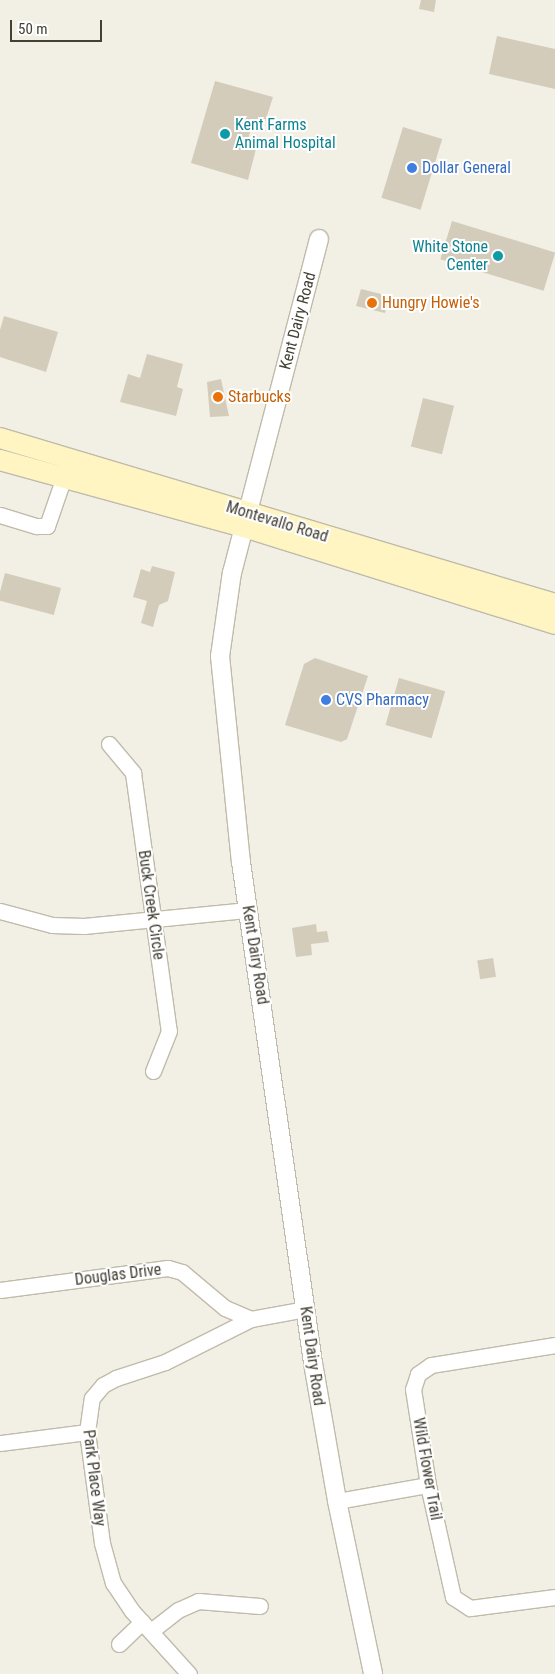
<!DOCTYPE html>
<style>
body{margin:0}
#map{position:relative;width:555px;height:1674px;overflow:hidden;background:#f2efe5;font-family:"Roboto Condensed",sans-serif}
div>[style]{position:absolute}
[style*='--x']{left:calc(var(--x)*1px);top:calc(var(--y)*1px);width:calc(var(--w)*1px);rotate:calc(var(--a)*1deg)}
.building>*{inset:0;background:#d4ccba;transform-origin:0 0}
.roads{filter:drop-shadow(1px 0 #c0bbaa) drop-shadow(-1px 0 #c0bbaa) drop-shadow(0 1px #c0bbaa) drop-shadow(0 -1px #c0bbaa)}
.minor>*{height:15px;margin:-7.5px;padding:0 7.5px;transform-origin:7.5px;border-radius:7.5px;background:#fff}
.tertiary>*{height:18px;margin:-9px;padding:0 9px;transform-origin:9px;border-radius:9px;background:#fff}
.secondary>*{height:20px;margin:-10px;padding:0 10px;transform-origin:10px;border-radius:10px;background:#fef5c3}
.dots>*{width:14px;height:14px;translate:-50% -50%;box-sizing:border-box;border:2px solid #fff;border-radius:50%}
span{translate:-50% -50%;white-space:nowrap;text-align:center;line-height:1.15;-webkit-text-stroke:4px #fff;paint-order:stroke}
.culture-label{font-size:16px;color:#0d838f}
.left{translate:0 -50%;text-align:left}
.right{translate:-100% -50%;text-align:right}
.shop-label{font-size:16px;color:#366cbe}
.food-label{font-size:16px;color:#c56008}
.street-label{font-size:16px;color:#444035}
.scale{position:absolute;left:10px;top:20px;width:92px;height:22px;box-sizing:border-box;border:2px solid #444035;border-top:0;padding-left:6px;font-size:15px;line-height:18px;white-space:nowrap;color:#444035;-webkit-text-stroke:4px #fff;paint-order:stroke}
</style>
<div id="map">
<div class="building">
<div style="clip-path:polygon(421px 0,436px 0,434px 12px,419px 9px)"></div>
<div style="clip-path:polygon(497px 36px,555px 49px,555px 89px,489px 74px)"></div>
<div style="clip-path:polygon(215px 81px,273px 97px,264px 125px,252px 124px,247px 144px,256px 149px,248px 180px,191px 163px)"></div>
<div style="left:403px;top:127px;width:41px;height:74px;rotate:17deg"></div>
<div style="left:452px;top:221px;width:108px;height:40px;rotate:17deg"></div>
<div style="clip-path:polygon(361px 289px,385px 295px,384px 299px,388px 300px,385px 313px,356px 306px)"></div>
<div style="clip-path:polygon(4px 316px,58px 332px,46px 372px,0 357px,0 330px)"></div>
<div style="clip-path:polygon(147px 354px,183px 364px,177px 387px,183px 389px,176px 416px,120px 402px,128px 374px,140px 378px)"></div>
<div style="clip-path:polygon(221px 379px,229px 416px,210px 417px,207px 382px)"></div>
<div style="left:423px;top:398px;width:32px;height:50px;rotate:14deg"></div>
<div style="clip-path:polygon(152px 566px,175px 572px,168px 601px,159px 605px,153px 627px,141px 623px,147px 601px,133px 597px,141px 569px,150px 572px)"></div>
<div style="left:5px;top:573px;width:58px;height:28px;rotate:15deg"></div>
<div style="clip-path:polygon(315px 658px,368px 676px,347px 739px,341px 742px,285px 725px,304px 664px)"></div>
<div style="left:399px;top:678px;width:48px;height:49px;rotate:16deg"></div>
<div style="clip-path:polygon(316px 924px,317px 932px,327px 931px,329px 942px,311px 944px,312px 955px,296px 957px,292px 928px)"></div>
<div style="left:493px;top:958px;width:19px;height:16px;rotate:81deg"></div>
</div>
<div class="roads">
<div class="minor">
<div style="--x:0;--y:515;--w:38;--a:17"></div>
<div style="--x:36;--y:526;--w:11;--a:0"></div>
<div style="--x:47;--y:526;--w:61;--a:-71"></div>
<div style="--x:109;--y:744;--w:38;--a:50"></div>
<div style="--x:133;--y:773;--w:260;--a:82.1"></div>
<div style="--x:169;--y:1031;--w:43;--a:111.8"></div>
<div style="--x:0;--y:911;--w:54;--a:15.1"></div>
<div style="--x:52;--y:925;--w:32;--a:2"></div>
<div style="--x:84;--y:926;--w:165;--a:-5.6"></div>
<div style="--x:0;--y:1290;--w:169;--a:-7.5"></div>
<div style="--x:168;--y:1268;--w:15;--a:16"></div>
<div style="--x:182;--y:1272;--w:56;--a:39.9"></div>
<div style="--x:225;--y:1308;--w:28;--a:23"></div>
<div style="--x:555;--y:1345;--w:126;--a:170.8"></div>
<div style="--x:431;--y:1365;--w:16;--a:145"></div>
<div style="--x:418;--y:1374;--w:16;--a:108"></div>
<div style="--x:413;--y:1389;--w:97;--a:81.1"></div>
<div style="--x:428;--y:1485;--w:115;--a:77.4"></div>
<div style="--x:453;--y:1597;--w:20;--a:33"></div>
<div style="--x:470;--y:1608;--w:86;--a:-7.4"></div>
<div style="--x:0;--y:1443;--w:88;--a:-7.2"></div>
<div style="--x:337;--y:1501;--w:92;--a:-10"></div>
<div style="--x:151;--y:1631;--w:34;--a:-38"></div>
<div style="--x:178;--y:1610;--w:22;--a:-24"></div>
<div style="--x:198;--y:1601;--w:62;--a:4.6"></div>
<div style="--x:119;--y:1644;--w:32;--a:-44"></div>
<div style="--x:189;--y:1674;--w:85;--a:-132.1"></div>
<div style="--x:132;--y:1611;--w:34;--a:-124"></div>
<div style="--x:113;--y:1583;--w:41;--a:-105.4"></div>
<div style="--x:102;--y:1543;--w:112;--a:-97.7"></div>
<div style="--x:87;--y:1432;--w:34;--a:-82"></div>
<div style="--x:92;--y:1398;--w:17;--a:-50"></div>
<div style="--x:103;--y:1385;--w:15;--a:-28"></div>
<div style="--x:116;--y:1378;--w:52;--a:-18.1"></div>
<div style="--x:165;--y:1362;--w:96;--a:-26.6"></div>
<div style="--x:251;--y:1319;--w:56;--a:-10.3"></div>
</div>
<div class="tertiary">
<div style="--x:319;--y:239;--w:344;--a:104.6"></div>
<div style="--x:232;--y:572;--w:85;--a:98.1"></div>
<div style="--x:220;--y:656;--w:207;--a:84.2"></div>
<div style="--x:241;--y:862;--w:506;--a:81.82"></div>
<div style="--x:313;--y:1363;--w:140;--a:80.1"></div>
<div style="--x:337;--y:1501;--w:177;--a:78.2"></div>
</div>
<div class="secondary">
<div style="--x:0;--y:438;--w:579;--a:16.65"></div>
<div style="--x:0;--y:460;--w:253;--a:15.4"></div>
<div style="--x:244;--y:527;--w:326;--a:17.3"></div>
</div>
</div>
<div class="dots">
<div style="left:225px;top:134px;background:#0f9aa8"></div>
<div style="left:412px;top:168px;background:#3f7fe0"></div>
<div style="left:498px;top:256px;background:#0f9aa8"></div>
<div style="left:372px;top:303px;background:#e8710a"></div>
<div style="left:218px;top:397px;background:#e8710a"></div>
<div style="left:326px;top:700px;background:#3f7fe0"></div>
</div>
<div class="culture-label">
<span class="left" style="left:235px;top:134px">Kent Farms<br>Animal Hospital</span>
<span class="right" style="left:488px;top:256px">White Stone<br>Center</span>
</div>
<div class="shop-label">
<span class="left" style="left:422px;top:168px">Dollar General</span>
<span class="left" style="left:336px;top:700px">CVS Pharmacy</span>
</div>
<div class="food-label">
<span class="left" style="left:382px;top:303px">Hungry Howie's</span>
<span class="left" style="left:228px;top:397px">Starbucks</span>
</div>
<div class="street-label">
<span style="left:298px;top:321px;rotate:-75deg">Kent Dairy Road</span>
<span style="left:277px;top:522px;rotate:17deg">Montevallo Road</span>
<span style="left:151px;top:905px;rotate:82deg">Buck Creek Circle</span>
<span style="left:255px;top:955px;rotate:81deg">Kent Dairy Road</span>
<span style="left:118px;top:1275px;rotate:-7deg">Douglas Drive</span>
<span style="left:312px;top:1356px;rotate:82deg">Kent Dairy Road</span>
<span style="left:427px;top:1469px;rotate:80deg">Wild Flower Trail</span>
<span style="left:94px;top:1478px;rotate:83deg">Park Place Way</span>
</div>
<div class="scale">50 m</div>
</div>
